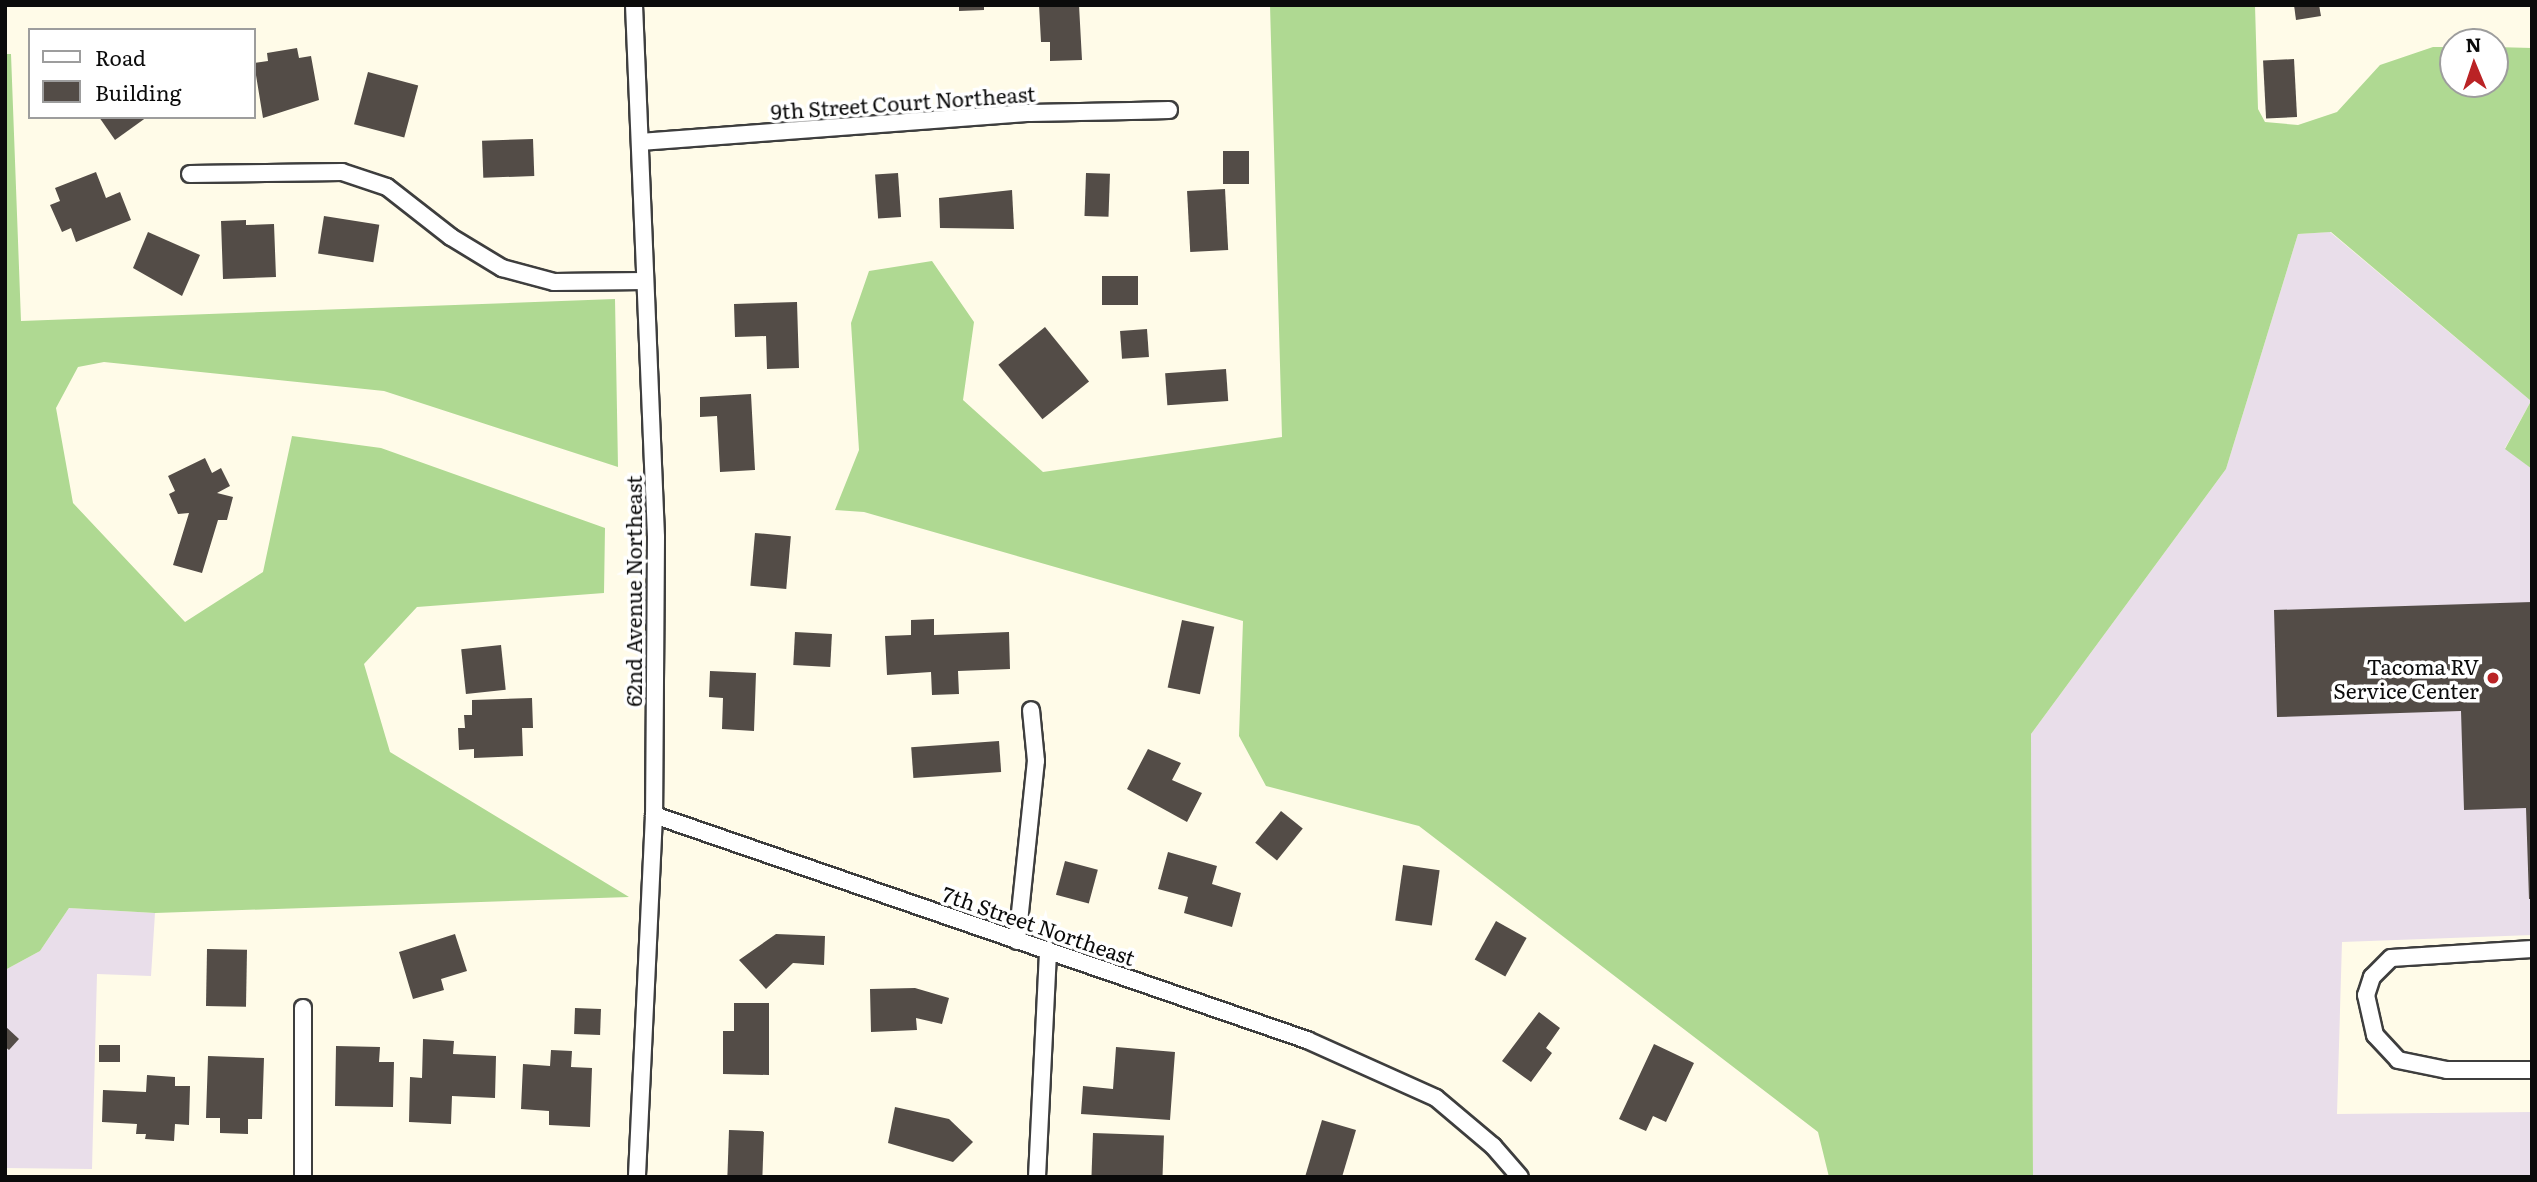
<!DOCTYPE html>
<style>
body{margin:0}
#map{position:relative;width:2537px;height:1182px;overflow:hidden;background:#fffbe8;font-family:Literata,serif}
div>[style]{position:absolute}
[style*='--x']{left:calc(var(--x)*1px);top:calc(var(--y)*1px);width:calc(var(--w)*1px);rotate:calc(var(--a)*1deg)}
.industrial>*{inset:0;background:#e9deea}
.forest>*{inset:0;background:#afd992}
.building>*{inset:0;background:#534c47;transform-origin:0 0}
.roads{filter:drop-shadow(2px 0 #3e3e3e) drop-shadow(-2px 0 #3e3e3e) drop-shadow(0 2px #3e3e3e) drop-shadow(0 -2px #3e3e3e)}
.street>*{height:16px;margin:-8px;padding:0 8px;transform-origin:8px;border-radius:8px;background:#fff}
.dots>*{width:19px;height:19px;translate:-50% -50%;box-sizing:border-box;border:4px solid #fff;border-radius:50%}
span{translate:-50% -50%;white-space:nowrap;text-align:center;line-height:1.15;-webkit-text-stroke:7px #fff;paint-order:stroke}
.street-label{font-size:21px;color:#0b0b0b}
.poi-label{font-size:21px;color:#0b0b0b}
.right{translate:-100% -50%;text-align:right}
.frame{position:absolute;inset:0;border:7px solid #0b0b0b;pointer-events:none}
.legend{position:absolute;left:28px;top:28px;width:228px;height:91px;box-sizing:border-box;background:#fff;border:2px solid #9d9d9d;margin:0;padding:9px 12px;list-style:none;font-size:21px;color:#0b0b0b}
.legend li{display:flex;align-items:center;gap:14px;height:35px}
.legend b{width:35px;border:2px solid #9d9d9d}
.north{position:absolute;left:2439px;top:28px;width:70px;height:70px;box-sizing:border-box;background:#fff;border:2px solid #9d9d9d;border-radius:50%;rotate:358deg;font-size:19px;font-weight:700;line-height:28px;text-align:center;color:#0b0b0b}
.north::after{content:'';display:block;margin:auto;width:24px;height:32px;background:#ba2325;clip-path:polygon(50% 0,100% 100%,50% 72%,0 100%)}
</style>
<div id="map">
<div class="industrial">
<div style="clip-path:polygon(2330px 232px,2531px 401px,2505px 448px,2532px 469px,2532px 935px,2342px 942px,2337px 1114px,2532px 1112px,2532px 1177px,2033px 1177px,2031px 734px,2226px 469px,2298px 234px)"></div>
<div style="clip-path:polygon(69px 908px,155px 913px,151px 976px,97px 974px,92px 1169px,5px 1168px,5px 970px,40px 951px)"></div>
</div>
<div class="forest">
<div style="clip-path:polygon(1270px 5px,2255px 5px,2258px 109px,2265px 122px,2298px 125px,2337px 112px,2380px 65px,2433px 47px,2453px 47px,2453px 84px,2495px 84px,2495px 47px,2532px 48px,2532px 469px,2505px 449px,2531px 401px,2331px 232px,2298px 234px,2226px 469px,2031px 734px,2033px 1177px,1829px 1177px,1818px 1132px,1419px 826px,1266px 786px,1239px 736px,1243px 621px,864px 512px,835px 510px,859px 450px,851px 323px,869px 271px,932px 261px,974px 322px,963px 400px,1043px 472px,1282px 437px)"></div>
<div style="clip-path:polygon(5px 54px,11px 54px,21px 321px,615px 299px,618px 467px,384px 391px,104px 362px,78px 367px,56px 408px,73px 503px,185px 622px,263px 572px,292px 436px,381px 448px,605px 528px,604px 593px,417px 607px,364px 664px,390px 752px,629px 897px,155px 913px,69px 908px,40px 951px,5px 970px)"></div>
</div>
<div class="building">
<div style="clip-path:polygon(959px 5px,984px 5px,984px 10px,959px 11px)"></div>
<div style="clip-path:polygon(1039px 5px,1079px 5px,1082px 60px,1050px 61px,1050px 42px,1041px 42px)"></div>
<div style="clip-path:polygon(2294px 5px,2319px 5px,2321px 16px,2296px 20px)"></div>
<div style="clip-path:polygon(297px 48px,299px 58px,311px 56px,319px 100px,263px 118px,254px 63px,268px 61px,267px 53px)"></div>
<div style="left:2294px;top:59px;width:58px;height:31px;rotate:87deg"></div>
<div style="left:368px;top:72px;width:52px;height:54px;rotate:15deg"></div>
<div style="clip-path:polygon(99px 117px,147px 117px,115px 140px)"></div>
<div style="left:533px;top:139px;width:37px;height:51px;rotate:88deg"></div>
<div style="left:1249px;top:151px;width:33px;height:26px;rotate:90deg"></div>
<div style="clip-path:polygon(96px 172px,106px 198px,120px 192px,131px 220px,76px 242px,71px 228px,62px 232px,50px 205px,60px 201px,55px 188px)"></div>
<div style="left:898px;top:173px;width:44px;height:23px;rotate:86deg"></div>
<div style="left:1086px;top:173px;width:24px;height:43px;rotate:2deg"></div>
<div style="left:1225px;top:189px;width:61px;height:38px;rotate:87deg"></div>
<div style="clip-path:polygon(1012px 190px,1014px 229px,940px 228px,939px 198px)"></div>
<div style="left:324px;top:216px;width:56px;height:38px;rotate:9deg"></div>
<div style="clip-path:polygon(246px 220px,246px 225px,274px 224px,276px 277px,223px 279px,221px 221px)"></div>
<div style="clip-path:polygon(148px 232px,200px 255px,182px 296px,133px 268px)"></div>
<div style="left:1102px;top:276px;width:36px;height:29px"></div>
<div style="clip-path:polygon(797px 302px,799px 368px,767px 369px,766px 336px,735px 337px,734px 304px)"></div>
<div style="left:1045px;top:327px;width:70px;height:60px;rotate:51deg"></div>
<div style="left:1147px;top:329px;width:28px;height:27px;rotate:86deg"></div>
<div style="left:1226px;top:369px;width:32px;height:61px;rotate:86deg"></div>
<div style="clip-path:polygon(751px 394px,755px 470px,720px 472px,717px 416px,700px 417px,700px 397px)"></div>
<div style="clip-path:polygon(205px 458px,212px 473px,221px 468px,230px 486px,217px 493px,233px 497px,227px 520px,218px 520px,202px 573px,173px 565px,189px 513px,178px 514px,169px 494px,175px 491px,168px 476px)"></div>
<div style="left:755px;top:533px;width:36px;height:53px;rotate:5deg"></div>
<div style="clip-path:polygon(2532px 602px,2532px 899px,2529px 899px,2526px 808px,2464px 810px,2461px 711px,2277px 717px,2274px 610px)"></div>
<div style="clip-path:polygon(934px 619px,934px 635px,1009px 632px,1010px 669px,958px 671px,959px 694px,932px 695px,931px 672px,887px 675px,885px 636px,911px 635px,911px 620px)"></div>
<div style="left:1182px;top:620px;width:33px;height:69px;rotate:12deg"></div>
<div style="left:795px;top:632px;width:37px;height:33px;rotate:3deg"></div>
<div style="left:501px;top:645px;width:45px;height:40px;rotate:84deg"></div>
<div style="clip-path:polygon(710px 671px,756px 673px,754px 731px,722px 729px,723px 698px,709px 697px)"></div>
<div style="clip-path:polygon(532px 698px,533px 728px,522px 728px,523px 756px,474px 758px,474px 749px,459px 750px,458px 728px,465px 728px,464px 715px,472px 715px,472px 700px)"></div>
<div style="left:999px;top:741px;width:31px;height:88px;rotate:86deg"></div>
<div style="clip-path:polygon(1148px 749px,1181px 763px,1172px 780px,1202px 793px,1187px 822px,1127px 789px)"></div>
<div style="left:1281px;top:811px;width:28px;height:41px;rotate:39deg"></div>
<div style="clip-path:polygon(1168px 852px,1217px 866px,1212px 884px,1241px 893px,1232px 927px,1184px 913px,1188px 897px,1158px 889px)"></div>
<div style="left:1065px;top:861px;width:34px;height:35px;rotate:15deg"></div>
<div style="left:1403px;top:865px;width:37px;height:56px;rotate:8deg"></div>
<div style="left:1496px;top:921px;width:35px;height:44px;rotate:29deg"></div>
<div style="clip-path:polygon(455px 934px,467px 971px,441px 979px,444px 990px,413px 999px,399px 952px)"></div>
<div style="clip-path:polygon(776px 934px,825px 936px,824px 965px,793px 963px,766px 989px,739px 960px)"></div>
<div style="left:207px;top:949px;width:40px;height:57px;rotate:1deg"></div>
<div style="clip-path:polygon(915px 988px,949px 998px,942px 1024px,916px 1018px,917px 1030px,871px 1032px,870px 989px)"></div>
<div style="clip-path:polygon(734px 1003px,769px 1003px,769px 1075px,723px 1074px,723px 1031px,734px 1031px)"></div>
<div style="left:575px;top:1008px;width:26px;height:26px;rotate:2deg"></div>
<div style="clip-path:polygon(1539px 1012px,1560px 1028px,1546px 1048px,1552px 1053px,1531px 1082px,1502px 1061px)"></div>
<div style="clip-path:polygon(5px 1026px,19px 1039px,9px 1050px,5px 1047px)"></div>
<div style="clip-path:polygon(423px 1039px,454px 1041px,453px 1054px,496px 1056px,495px 1098px,452px 1096px,451px 1124px,409px 1122px,410px 1077px,422px 1078px)"></div>
<div style="clip-path:polygon(1654px 1044px,1694px 1063px,1666px 1122px,1653px 1116px,1646px 1131px,1619px 1119px)"></div>
<div style="left:120px;top:1045px;width:17px;height:21px;rotate:90deg"></div>
<div style="clip-path:polygon(336px 1046px,380px 1047px,379px 1062px,394px 1062px,393px 1107px,335px 1106px)"></div>
<div style="clip-path:polygon(1116px 1047px,1175px 1052px,1170px 1120px,1081px 1114px,1083px 1086px,1113px 1089px)"></div>
<div style="clip-path:polygon(551px 1050px,572px 1051px,571px 1067px,592px 1068px,590px 1127px,549px 1125px,549px 1111px,521px 1109px,523px 1064px,550px 1066px)"></div>
<div style="clip-path:polygon(208px 1056px,264px 1058px,262px 1119px,248px 1119px,248px 1134px,220px 1133px,220px 1118px,206px 1118px)"></div>
<div style="clip-path:polygon(147px 1075px,175px 1077px,175px 1086px,190px 1086px,189px 1125px,175px 1124px,174px 1141px,145px 1139px,146px 1134px,136px 1134px,137px 1124px,102px 1122px,103px 1090px,146px 1092px)"></div>
<div style="clip-path:polygon(895px 1107px,949px 1119px,973px 1142px,953px 1162px,888px 1143px)"></div>
<div style="clip-path:polygon(1322px 1120px,1356px 1130px,1342px 1177px,1305px 1177px)"></div>
<div style="left:729px;top:1130px;width:35px;height:47px;rotate:2deg"></div>
<div style="left:1093px;top:1133px;width:71px;height:44px;rotate:2deg"></div>
</div>
<div class="roads">
<div class="street">
<div style="--x:634;--y:5;--w:532;--a:87.63"></div>
<div style="--x:656;--y:537;--w:278;--a:90.4"></div>
<div style="--x:654;--y:815;--w:362;--a:92.7"></div>
<div style="--x:640;--y:142;--w:391;--a:-4.3"></div>
<div style="--x:1030;--y:113;--w:139;--a:-1.2"></div>
<div style="--x:190;--y:174;--w:152;--a:-0.8"></div>
<div style="--x:342;--y:172;--w:47;--a:18.4"></div>
<div style="--x:387;--y:187;--w:81;--a:38"></div>
<div style="--x:451;--y:237;--w:60;--a:31.3"></div>
<div style="--x:502;--y:268;--w:54;--a:15.1"></div>
<div style="--x:554;--y:282;--w:91;--a:-0.6"></div>
<div style="--x:654;--y:815;--w:691;--a:19.01"></div>
<div style="--x:1307;--y:1040;--w:141;--a:24.2"></div>
<div style="--x:1436;--y:1098;--w:75;--a:40.1"></div>
<div style="--x:1493;--y:1146;--w:41;--a:48.9"></div>
<div style="--x:1017;--y:941;--w:181;--a:-84"></div>
<div style="--x:1036;--y:761;--w:51;--a:-95.6"></div>
<div style="--x:2532;--y:949;--w:141;--a:176.3"></div>
<div style="--x:2391;--y:958;--w:27;--a:135"></div>
<div style="--x:2372;--y:977;--w:19;--a:108"></div>
<div style="--x:2366;--y:995;--w:41;--a:77.3"></div>
<div style="--x:2375;--y:1035;--w:34;--a:47"></div>
<div style="--x:2398;--y:1060;--w:50;--a:11.5"></div>
<div style="--x:2447;--y:1070;--w:85;--a:0"></div>
<div style="--x:303;--y:1008;--w:169;--a:90"></div>
<div style="--x:1037;--y:1177;--w:227;--a:-87.2"></div>
</div>
</div>
<div class="dots">
<div style="left:2493px;top:678px;background:#ba2325"></div>
</div>
<div class="street-label">
<span style="left:903px;top:102px;rotate:-4deg">9th Street Court Northeast</span>
<span style="left:633px;top:591px;rotate:-90deg">62nd Avenue Northeast</span>
<span style="left:1039px;top:925px;rotate:19deg">7th Street Northeast</span>
</div>
<div class="poi-label">
<span class="right" style="left:2479px;top:678px">Tacoma RV<br>Service Center</span>
</div>
<div class="frame"></div>
<ul class="legend">
<li><b style="height:9px;background:#fff"></b>Road</li>
<li><b style="height:19px;background:#534c47"></b>Building</li>
</ul>
<div class="north">N</div>
</div>
